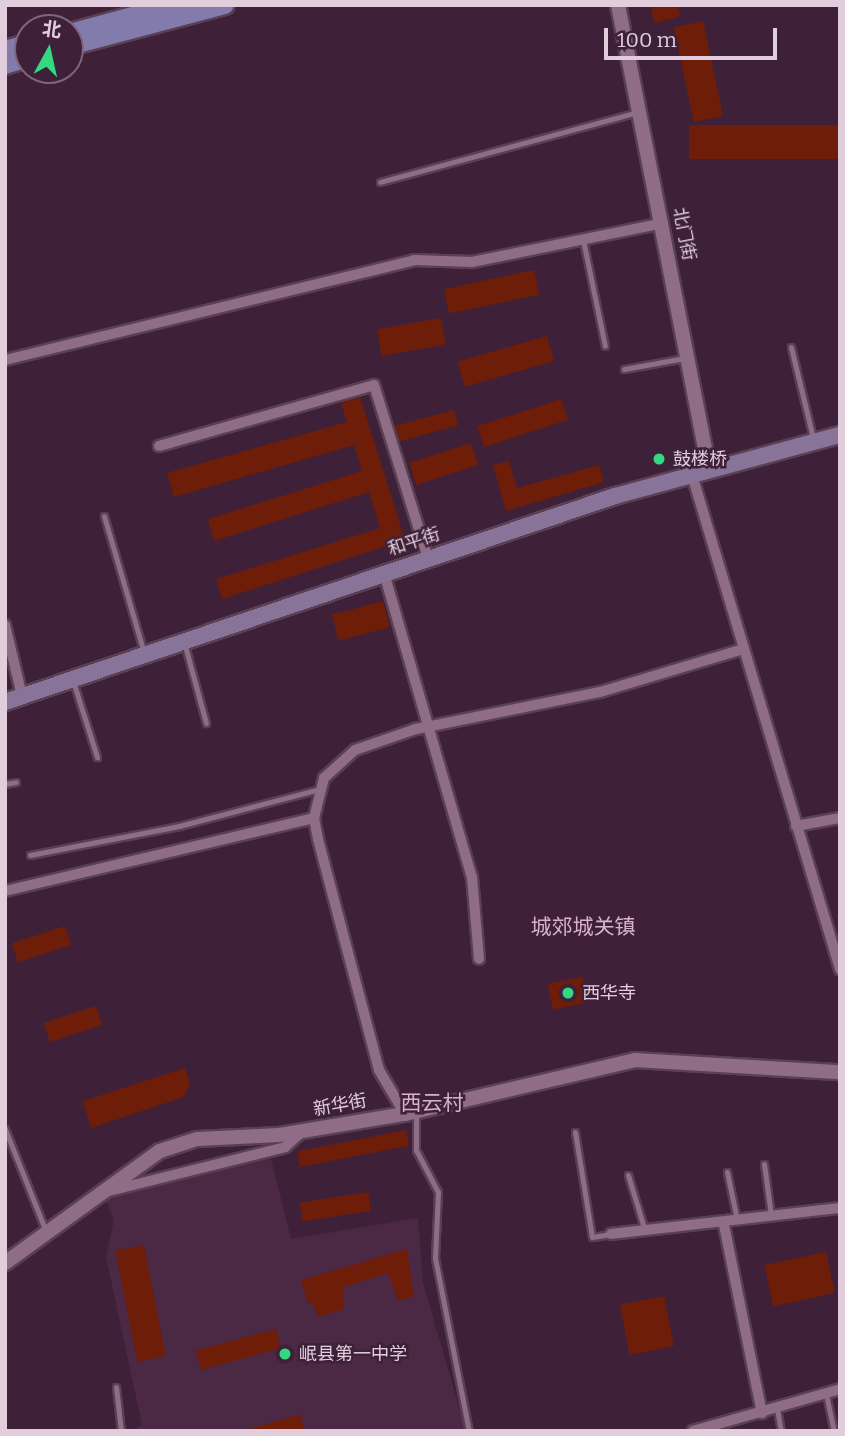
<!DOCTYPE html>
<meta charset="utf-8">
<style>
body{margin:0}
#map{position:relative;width:845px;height:1436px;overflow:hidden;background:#3e2138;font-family:Bitter,"Noto Sans SC",serif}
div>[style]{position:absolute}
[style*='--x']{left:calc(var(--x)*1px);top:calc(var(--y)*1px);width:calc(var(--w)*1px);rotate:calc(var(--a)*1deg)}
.built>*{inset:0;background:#4b2844}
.building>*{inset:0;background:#6e1d09;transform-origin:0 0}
.roads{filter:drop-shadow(2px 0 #594054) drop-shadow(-2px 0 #594054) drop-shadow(0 2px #594054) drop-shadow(0 -2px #594054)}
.service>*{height:5px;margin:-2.5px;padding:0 2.5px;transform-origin:2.5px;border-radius:2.5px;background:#8f6d87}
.minor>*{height:10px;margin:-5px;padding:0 5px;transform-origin:5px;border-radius:5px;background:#8f6d87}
.tertiary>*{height:14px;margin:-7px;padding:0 7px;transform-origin:7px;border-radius:7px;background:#8f6d87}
.secondary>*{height:16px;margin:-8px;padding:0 8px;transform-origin:8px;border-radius:8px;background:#887499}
.primary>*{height:18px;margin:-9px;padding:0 9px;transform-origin:9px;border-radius:9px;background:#827bab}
.dots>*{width:19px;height:19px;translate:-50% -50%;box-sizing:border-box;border:4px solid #3e2138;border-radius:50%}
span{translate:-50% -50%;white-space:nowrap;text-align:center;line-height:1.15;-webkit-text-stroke:5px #3e2138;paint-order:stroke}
.street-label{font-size:18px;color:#e1cddc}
.poi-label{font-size:18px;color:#e1cddc}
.left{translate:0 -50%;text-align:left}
.quarter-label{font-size:21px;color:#d7b1ce}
.frame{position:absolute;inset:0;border:7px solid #e1cddc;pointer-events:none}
.north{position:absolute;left:14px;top:14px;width:70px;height:70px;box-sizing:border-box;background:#3e2138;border:2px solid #7f667a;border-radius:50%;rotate:8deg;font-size:19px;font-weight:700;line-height:28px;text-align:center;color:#e1cddc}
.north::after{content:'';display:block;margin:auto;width:24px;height:32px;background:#33d882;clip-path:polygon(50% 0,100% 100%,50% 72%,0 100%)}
.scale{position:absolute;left:604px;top:28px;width:173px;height:32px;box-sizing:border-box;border:4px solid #e1cddc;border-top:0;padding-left:9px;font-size:21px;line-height:24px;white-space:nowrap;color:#e1cddc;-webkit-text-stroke:5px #3e2138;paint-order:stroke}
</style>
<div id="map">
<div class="built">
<div style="clip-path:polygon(271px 1159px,291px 1239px,418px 1218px,423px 1283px,466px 1431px,131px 1431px,142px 1425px,106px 1257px,114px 1220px,105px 1199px)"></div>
</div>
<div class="building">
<div style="clip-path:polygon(650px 5px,677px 5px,680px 16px,655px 23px)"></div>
<div style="left:703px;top:21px;width:97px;height:30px;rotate:78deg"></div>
<div style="left:840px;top:125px;width:34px;height:151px;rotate:90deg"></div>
<div style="left:534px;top:270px;width:25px;height:92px;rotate:78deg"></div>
<div style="left:441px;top:318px;width:27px;height:65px;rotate:80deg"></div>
<div style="left:547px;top:336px;width:26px;height:93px;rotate:74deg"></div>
<div style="clip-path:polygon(360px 397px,405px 540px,222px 599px,216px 579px,380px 528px,369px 492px,214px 541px,208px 519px,362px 471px,354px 445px,174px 497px,167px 473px,347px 422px,341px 403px)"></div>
<div style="left:561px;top:399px;width:22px;height:88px;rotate:72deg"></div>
<div style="left:454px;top:410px;width:16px;height:61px;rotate:75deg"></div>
<div style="left:471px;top:443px;width:23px;height:65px;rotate:72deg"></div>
<div style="clip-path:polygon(509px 461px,517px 488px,599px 465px,604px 482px,506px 511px,493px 465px)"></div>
<div style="left:383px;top:601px;width:27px;height:53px;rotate:75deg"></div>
<div style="left:65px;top:926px;width:20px;height:56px;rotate:72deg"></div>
<div style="left:583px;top:977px;width:26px;height:36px;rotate:79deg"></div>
<div style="left:96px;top:1006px;width:20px;height:55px;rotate:72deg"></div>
<div style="clip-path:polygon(185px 1068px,190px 1084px,184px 1097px,91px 1128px,83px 1101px)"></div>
<div style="left:406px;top:1130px;width:16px;height:111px;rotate:79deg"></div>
<div style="left:368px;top:1192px;width:19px;height:69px;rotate:81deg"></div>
<div style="left:144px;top:1245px;width:113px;height:29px;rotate:79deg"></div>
<div style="clip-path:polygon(407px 1249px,414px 1296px,398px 1301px,388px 1273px,344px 1287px,344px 1309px,318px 1317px,313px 1303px,308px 1304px,301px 1280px)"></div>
<div style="left:826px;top:1252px;width:42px;height:63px;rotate:78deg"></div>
<div style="left:664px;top:1296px;width:51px;height:45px;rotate:79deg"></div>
<div style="left:276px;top:1329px;width:20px;height:83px;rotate:75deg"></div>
<div style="clip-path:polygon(300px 1414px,305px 1431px,252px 1431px,252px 1428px)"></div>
</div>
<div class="roads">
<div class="service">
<div style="--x:380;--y:182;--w:267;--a:-15.2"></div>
<div style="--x:583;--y:240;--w:108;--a:78.3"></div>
<div style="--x:791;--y:347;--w:94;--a:76.4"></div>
<div style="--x:624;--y:369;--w:62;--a:-10.2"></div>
<div style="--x:104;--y:516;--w:143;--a:73.7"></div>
<div style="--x:184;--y:642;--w:84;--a:74.8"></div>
<div style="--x:73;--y:681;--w:80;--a:72.5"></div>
<div style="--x:5;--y:784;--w:11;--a:-10"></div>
<div style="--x:30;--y:855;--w:152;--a:-11"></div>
<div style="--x:179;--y:826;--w:146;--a:-14.7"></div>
<div style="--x:416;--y:1114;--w:36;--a:90"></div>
<div style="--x:416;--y:1150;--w:47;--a:62.4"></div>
<div style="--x:438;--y:1192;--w:66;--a:92.6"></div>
<div style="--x:435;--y:1258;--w:176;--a:78.9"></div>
<div style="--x:5;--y:1129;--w:108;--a:68.2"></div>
<div style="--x:575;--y:1132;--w:106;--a:80.8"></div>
<div style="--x:592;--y:1237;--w:19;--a:-9"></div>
<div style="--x:764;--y:1164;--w:51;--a:82.2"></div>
<div style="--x:727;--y:1172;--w:49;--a:78.2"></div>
<div style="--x:628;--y:1175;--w:59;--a:73.1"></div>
<div style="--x:116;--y:1387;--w:44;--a:83.5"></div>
<div style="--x:826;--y:1394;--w:38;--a:78"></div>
<div style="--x:777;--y:1409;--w:22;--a:80"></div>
</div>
<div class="minor">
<div style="--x:5;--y:360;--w:421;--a:-13.7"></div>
<div style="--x:414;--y:260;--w:58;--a:2"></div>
<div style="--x:472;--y:262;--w:195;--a:-11.5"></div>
<div style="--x:159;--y:446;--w:223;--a:-15.8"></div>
<div style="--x:374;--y:385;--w:181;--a:72.7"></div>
<div style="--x:692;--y:475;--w:516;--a:73.32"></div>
<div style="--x:384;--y:573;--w:316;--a:73.9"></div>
<div style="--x:472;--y:877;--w:82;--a:85.1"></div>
<div style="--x:5;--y:625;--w:73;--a:76.5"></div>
<div style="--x:796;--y:826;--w:45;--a:-10.3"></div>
<div style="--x:5;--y:891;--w:318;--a:-13.3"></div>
<div style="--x:405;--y:1114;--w:51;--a:-120.6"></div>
<div style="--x:379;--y:1070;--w:239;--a:-104.8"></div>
<div style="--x:318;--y:839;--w:21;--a:-101"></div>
<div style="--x:314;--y:818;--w:41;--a:-76"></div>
<div style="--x:324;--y:778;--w:42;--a:-42.1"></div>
<div style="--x:355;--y:750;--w:65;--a:-19"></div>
<div style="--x:416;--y:729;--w:188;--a:-11.4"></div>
<div style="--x:600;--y:692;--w:149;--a:-16.7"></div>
<div style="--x:101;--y:1193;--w:190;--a:-14"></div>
<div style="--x:285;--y:1147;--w:24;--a:-42"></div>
<div style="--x:724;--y:1225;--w:192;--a:78.6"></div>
<div style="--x:611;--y:1234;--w:230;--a:-6.5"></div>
<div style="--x:693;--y:1431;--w:153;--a:-15.9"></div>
</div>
<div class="tertiary">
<div style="--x:618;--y:5;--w:474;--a:78.9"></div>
<div style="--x:5;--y:1263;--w:191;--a:-35.9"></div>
<div style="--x:160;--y:1151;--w:39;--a:-18"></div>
<div style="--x:197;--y:1139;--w:82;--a:-2.8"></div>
<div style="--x:279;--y:1135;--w:128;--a:-9.5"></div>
<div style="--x:405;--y:1114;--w:236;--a:-13.2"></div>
<div style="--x:635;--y:1060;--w:205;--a:3.4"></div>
</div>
<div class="secondary">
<div style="--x:5;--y:702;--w:644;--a:-18.66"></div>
<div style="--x:615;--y:496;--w:233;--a:-15.2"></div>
</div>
<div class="primary">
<div style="--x:70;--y:33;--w:107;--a:-15.2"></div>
<div style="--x:70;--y:46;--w:160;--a:-14.8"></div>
<div style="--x:5;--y:50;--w:24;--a:-15"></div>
<div style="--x:5;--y:65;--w:24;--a:-17"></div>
</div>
</div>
<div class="dots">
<div style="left:659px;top:459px;background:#33d882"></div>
<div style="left:568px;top:993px;background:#33d882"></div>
<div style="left:285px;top:1354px;background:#33d882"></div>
</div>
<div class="street-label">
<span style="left:684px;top:234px;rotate:79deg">北门街</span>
<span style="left:414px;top:542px;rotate:-18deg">和平街</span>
<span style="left:340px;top:1105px;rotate:-10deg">新华街</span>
</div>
<div class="poi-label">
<span class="left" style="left:673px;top:459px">鼓楼桥</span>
<span class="left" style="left:582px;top:993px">西华寺</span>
<span class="left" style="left:299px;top:1354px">岷县第一中学</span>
</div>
<div class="quarter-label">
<span style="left:583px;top:927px">城郊城关镇</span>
<span style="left:432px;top:1103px">西云村</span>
</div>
<div class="frame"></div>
<div class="north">北</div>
<div class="scale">100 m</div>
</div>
